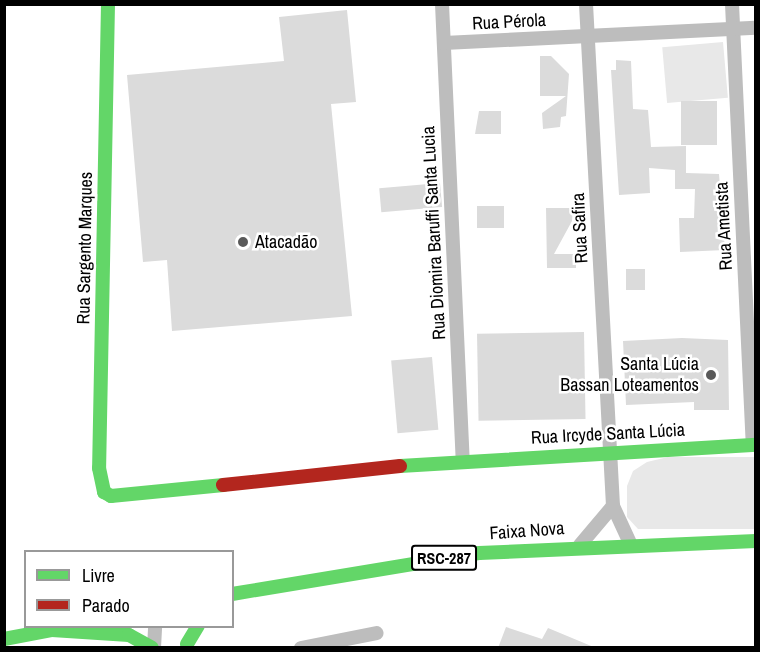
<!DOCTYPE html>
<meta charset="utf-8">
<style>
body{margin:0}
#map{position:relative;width:760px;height:652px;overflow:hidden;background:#fff;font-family:"Archivo Narrow",sans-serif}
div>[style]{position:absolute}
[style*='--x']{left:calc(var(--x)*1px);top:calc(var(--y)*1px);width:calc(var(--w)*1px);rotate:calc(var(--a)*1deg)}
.green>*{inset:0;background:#e8e8e8;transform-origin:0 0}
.building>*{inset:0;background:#dbdbdb;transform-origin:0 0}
.street>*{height:14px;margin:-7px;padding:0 7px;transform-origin:7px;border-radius:7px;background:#bdbdbd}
.fast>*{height:14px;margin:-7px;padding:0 7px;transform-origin:7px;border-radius:7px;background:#63d668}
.jam>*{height:14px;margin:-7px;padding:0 7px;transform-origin:7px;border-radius:7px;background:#b3261e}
.dots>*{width:16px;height:16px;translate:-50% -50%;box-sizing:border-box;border:3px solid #fff;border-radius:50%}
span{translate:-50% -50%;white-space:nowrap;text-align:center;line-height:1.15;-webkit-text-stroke:5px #fff;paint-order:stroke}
.shield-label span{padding:2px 4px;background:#fff;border:2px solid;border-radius:4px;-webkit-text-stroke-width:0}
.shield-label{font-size:16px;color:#000;font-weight:700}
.street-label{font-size:18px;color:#000}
.poi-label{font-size:18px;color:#000}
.left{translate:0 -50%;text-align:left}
.right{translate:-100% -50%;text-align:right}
.frame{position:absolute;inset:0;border:6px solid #000;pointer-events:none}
.legend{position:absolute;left:24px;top:550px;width:210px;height:78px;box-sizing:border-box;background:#fff;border:2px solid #999;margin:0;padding:8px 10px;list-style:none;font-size:18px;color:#000}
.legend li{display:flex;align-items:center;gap:12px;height:30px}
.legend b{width:30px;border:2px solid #999}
</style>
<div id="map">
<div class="green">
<div style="left:723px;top:42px;width:56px;height:61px;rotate:85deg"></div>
<div style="clip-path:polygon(668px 457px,755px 457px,755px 529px,638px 529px,627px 517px,627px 486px,633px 471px,647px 462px)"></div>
</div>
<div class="building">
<div style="clip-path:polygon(347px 10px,356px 102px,331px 104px,352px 316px,172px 331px,167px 260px,143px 262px,127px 75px,284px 61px,279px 17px)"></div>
<div style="clip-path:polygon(540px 56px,551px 56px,569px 74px,566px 116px,561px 117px,560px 127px,543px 129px,542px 113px,566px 96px,540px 96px)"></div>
<div style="clip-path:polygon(616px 60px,631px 61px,633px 109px,648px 110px,651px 147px,686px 146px,686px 173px,719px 174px,725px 250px,680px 252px,679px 218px,694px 218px,695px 189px,675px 189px,675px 170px,649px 168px,650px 193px,619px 195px,611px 70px,616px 70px)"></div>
<div style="left:681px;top:101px;width:36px;height:44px"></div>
<div style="clip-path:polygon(479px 111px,501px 111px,501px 134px,475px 134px)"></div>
<div style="left:440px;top:183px;width:24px;height:61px;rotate:85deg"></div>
<div style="left:477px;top:206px;width:27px;height:22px"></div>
<div style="clip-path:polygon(546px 208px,573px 208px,572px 221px,554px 254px,576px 254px,576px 268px,547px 268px)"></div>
<div style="left:626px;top:269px;width:19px;height:21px"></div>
<div style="left:584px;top:332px;width:87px;height:107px;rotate:89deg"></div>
<div style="clip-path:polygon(682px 338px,728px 340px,729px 410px,694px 410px,694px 402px,626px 405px,623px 341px)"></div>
<div style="left:432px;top:357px;width:73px;height:41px;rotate:85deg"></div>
<div style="clip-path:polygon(506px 627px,542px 639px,548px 628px,596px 648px,498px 648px)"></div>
</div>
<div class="street">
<div style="--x:442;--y:4;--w:456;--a:87.4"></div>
<div style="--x:586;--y:4;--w:503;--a:86.92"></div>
<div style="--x:613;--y:506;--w:41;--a:65.3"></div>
<div style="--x:732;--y:4;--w:441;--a:87.3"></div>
<div style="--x:444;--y:43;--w:312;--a:-2.8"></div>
<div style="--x:580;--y:545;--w:51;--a:-49.8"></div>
<div style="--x:154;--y:648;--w:22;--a:-87"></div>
<div style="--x:301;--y:648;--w:77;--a:-11.2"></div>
</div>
<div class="fast">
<div style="--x:108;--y:4;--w:464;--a:91.1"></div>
<div style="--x:99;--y:468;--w:25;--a:78"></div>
<div style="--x:104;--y:492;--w:8;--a:30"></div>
<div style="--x:111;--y:496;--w:113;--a:-5.6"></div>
<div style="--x:400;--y:466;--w:357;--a:-3.4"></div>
<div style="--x:232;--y:594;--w:250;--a:-9.4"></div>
<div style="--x:479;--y:553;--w:277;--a:-2.5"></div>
<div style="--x:52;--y:630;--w:77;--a:3.7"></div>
<div style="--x:129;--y:635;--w:26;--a:29"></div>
<div style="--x:4;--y:639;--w:64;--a:-10.8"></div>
<div style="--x:187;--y:644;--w:21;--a:-59"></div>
</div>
<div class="jam">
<div style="--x:223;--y:485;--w:178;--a:-6.1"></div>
</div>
<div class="dots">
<div style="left:243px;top:242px;background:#595959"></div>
<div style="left:711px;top:375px;background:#595959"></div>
</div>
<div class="shield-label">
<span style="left:444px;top:558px">RSC-287</span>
</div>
<div class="street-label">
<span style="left:509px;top:22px;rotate:-3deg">Rua Pérola</span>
<span style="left:724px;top:226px;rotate:-93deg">Rua Ametista</span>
<span style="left:580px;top:228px;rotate:-93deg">Rua Safira</span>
<span style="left:434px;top:233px;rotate:-93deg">Rua Diomira Baruffi Santa Lucia</span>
<span style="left:85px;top:248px;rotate:-89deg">Rua Sargento Marques</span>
<span style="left:608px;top:434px;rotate:-3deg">Rua Ircyde Santa Lúcia</span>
<span style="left:527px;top:531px;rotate:-4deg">Faixa Nova</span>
</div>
<div class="poi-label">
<span class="left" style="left:255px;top:242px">Atacadão</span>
<span class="right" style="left:699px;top:375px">Santa Lúcia<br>Bassan Loteamentos</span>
</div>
<div class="frame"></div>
<ul class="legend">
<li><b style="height:8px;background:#63d668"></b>Livre</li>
<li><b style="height:8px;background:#b3261e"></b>Parado</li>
</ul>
</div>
